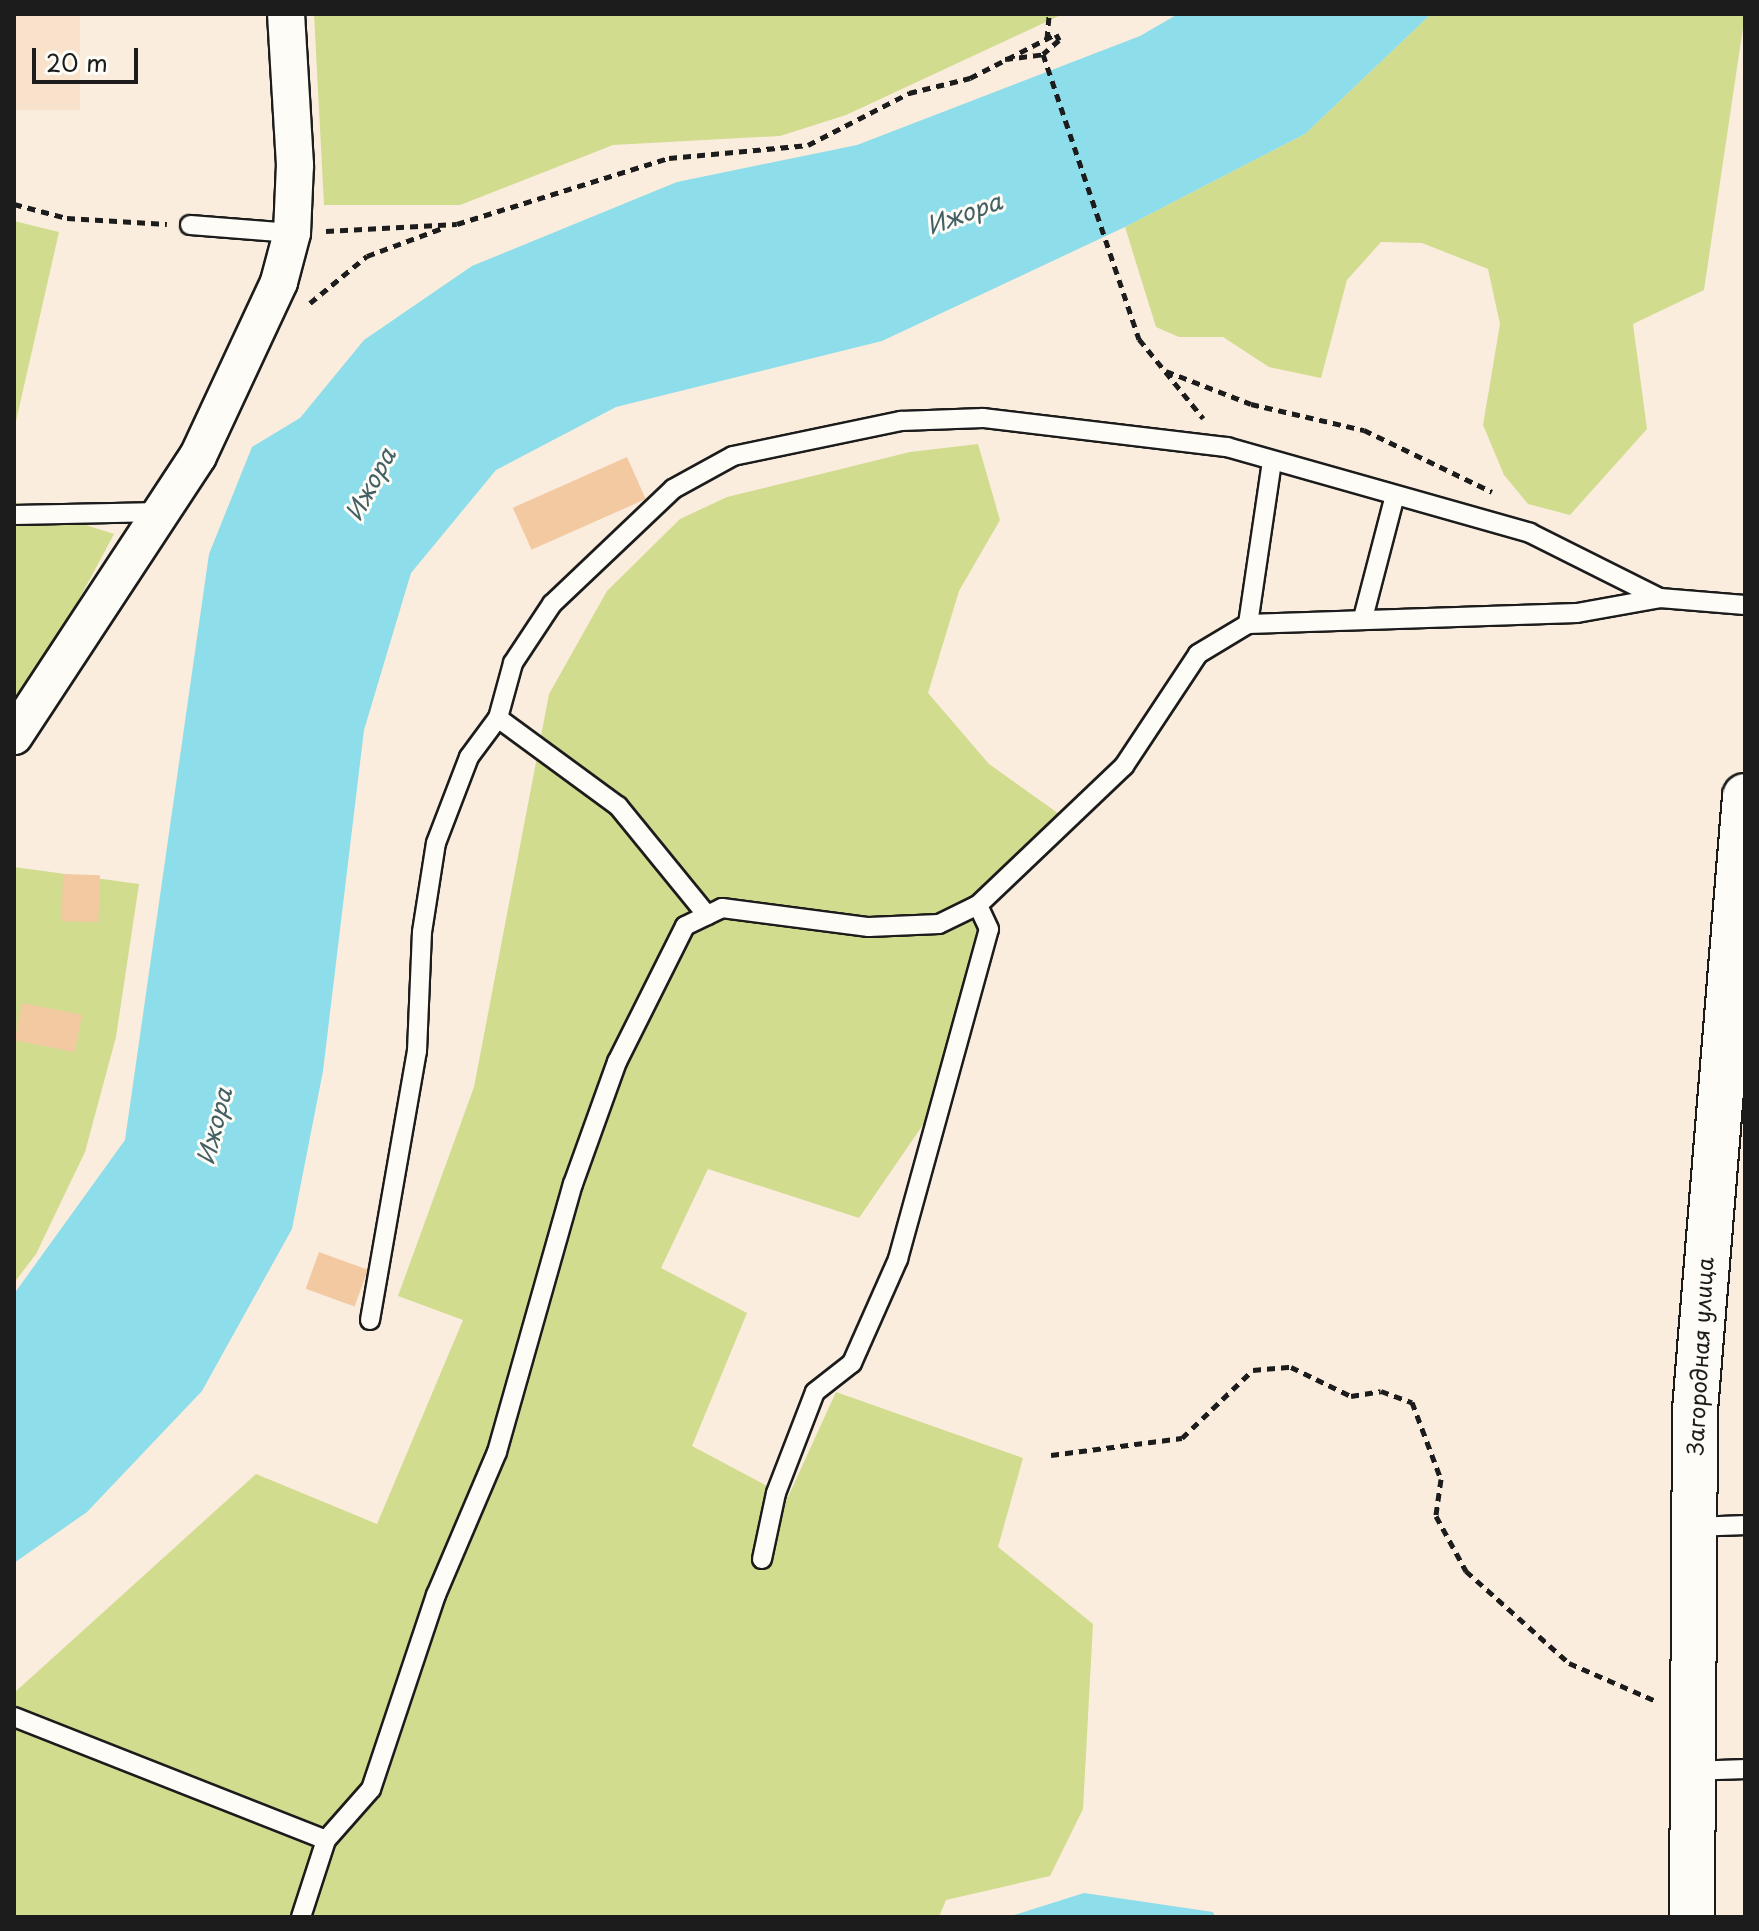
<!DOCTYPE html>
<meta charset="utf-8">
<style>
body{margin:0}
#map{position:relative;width:1759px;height:1931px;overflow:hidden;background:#faedde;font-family:"Playpen Sans",sans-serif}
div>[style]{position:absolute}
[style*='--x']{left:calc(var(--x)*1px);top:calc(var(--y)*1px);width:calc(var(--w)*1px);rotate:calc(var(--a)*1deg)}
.built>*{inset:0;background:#f8e2cc;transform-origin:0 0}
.green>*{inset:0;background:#d1dc8f}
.water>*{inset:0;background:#8dddea}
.building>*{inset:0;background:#f3c9a2;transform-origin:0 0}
.path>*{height:5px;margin-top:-2.5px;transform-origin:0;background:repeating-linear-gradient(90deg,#1c1c1c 0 8px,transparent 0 14px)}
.roads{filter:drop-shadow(2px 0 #1c1c1c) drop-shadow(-2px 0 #1c1c1c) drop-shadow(0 2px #1c1c1c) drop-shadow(0 -2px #1c1c1c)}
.service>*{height:18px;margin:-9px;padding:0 9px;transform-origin:9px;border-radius:9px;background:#fdfcf7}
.minor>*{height:36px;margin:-18px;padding:0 18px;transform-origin:18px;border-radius:18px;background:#fdfcf7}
.secondary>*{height:44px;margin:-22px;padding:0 22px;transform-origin:22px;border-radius:22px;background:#fdfcf7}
span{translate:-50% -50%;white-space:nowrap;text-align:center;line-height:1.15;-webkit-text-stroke:6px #fdfcf7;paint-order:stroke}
.street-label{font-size:22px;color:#1c1c1c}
.water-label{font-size:24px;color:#446064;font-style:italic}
.frame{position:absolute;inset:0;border:16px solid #1c1c1c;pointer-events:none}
.scale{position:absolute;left:32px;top:48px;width:106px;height:36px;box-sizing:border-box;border:4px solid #1c1c1c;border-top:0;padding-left:10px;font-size:24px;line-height:28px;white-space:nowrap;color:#1c1c1c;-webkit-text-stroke:6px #fdfcf7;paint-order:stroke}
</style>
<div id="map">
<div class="built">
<div style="left:14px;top:14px;width:66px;height:96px"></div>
</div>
<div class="green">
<div style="clip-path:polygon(314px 14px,1063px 14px,846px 115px,780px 136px,613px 145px,460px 205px,324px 205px)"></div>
<div style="clip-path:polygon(1431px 14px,1745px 14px,1704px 290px,1633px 324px,1647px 429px,1570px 515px,1528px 504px,1504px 475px,1483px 425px,1500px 324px,1488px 269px,1422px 243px,1381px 242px,1347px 280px,1321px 378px,1269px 367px,1223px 337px,1179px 337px,1156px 327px,1125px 227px,1305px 134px)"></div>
<div style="clip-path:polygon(14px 221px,59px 232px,14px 430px)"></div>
<div style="clip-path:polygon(978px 444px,1000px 520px,959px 591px,928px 693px,989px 764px,1059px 814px,996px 891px,953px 1081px,859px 1218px,708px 1169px,661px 1268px,747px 1313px,692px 1446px,788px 1497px,836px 1392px,1023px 1458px,998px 1547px,1093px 1624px,1083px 1809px,1050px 1876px,946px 1900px,939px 1917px,14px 1917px,14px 1693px,256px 1474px,377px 1524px,463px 1320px,398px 1296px,474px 1087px,549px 694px,607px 591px,680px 519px,727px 497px,910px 452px)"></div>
<div style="clip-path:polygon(14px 502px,114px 534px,14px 721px)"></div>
<div style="clip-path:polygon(14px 867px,139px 884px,116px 1037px,85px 1152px,36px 1254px,14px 1283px)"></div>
</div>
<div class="water">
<div style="clip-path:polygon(1178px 14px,1431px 14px,1305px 134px,1125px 227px,882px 341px,616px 407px,496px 470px,411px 573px,364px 730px,323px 1071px,292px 1229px,202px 1391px,87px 1512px,14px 1563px,14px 1294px,125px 1140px,209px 554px,252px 447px,300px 418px,364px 340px,472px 266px,677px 182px,857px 145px,1140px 36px)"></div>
<div style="clip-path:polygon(1084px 1893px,1213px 1912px,1215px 1917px,1008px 1917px)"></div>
</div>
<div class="building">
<div style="left:627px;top:457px;width:46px;height:125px;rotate:66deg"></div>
<div style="left:63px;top:874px;width:37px;height:47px;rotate:2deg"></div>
<div style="left:22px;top:1003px;width:61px;height:38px;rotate:11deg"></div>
<div style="left:319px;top:1252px;width:52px;height:39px;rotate:20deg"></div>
</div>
<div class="path">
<div style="--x:1047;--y:39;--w:25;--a:-85"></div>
<div style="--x:1005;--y:59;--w:38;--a:-7"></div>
<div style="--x:1043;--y:54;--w:301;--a:71.4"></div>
<div style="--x:1139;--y:339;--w:102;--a:51"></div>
<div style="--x:14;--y:204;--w:55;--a:14.8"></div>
<div style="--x:67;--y:218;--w:100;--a:3.4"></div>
<div style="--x:326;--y:231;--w:131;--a:-3.1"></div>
<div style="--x:457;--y:224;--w:222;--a:-17.3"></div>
<div style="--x:669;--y:158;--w:140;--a:-5.3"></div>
<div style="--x:808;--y:145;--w:114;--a:-27.2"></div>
<div style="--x:909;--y:93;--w:63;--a:-13.8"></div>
<div style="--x:970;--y:78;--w:97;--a:-27.1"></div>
<div style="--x:1056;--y:34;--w:7;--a:63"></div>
<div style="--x:1059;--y:40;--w:21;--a:139"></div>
<div style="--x:310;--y:303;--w:74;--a:-39.5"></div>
<div style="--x:367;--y:256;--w:83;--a:-20.4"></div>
<div style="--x:1166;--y:371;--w:91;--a:21.2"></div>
<div style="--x:1251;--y:404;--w:116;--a:13"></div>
<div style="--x:1364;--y:430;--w:142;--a:25.8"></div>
<div style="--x:1051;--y:1455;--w:132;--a:-7.4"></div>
<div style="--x:1182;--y:1438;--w:98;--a:-43.8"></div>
<div style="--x:1253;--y:1370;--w:38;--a:-5"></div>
<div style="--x:1291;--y:1367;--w:67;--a:25.8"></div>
<div style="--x:1351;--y:1396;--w:30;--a:-9"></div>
<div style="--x:1381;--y:1391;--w:33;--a:20"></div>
<div style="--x:1412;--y:1402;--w:82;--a:69.4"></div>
<div style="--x:1441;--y:1479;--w:37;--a:98"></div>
<div style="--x:1436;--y:1516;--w:63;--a:61.4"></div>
<div style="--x:1466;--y:1571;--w:138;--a:41.8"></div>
<div style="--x:1569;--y:1663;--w:95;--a:23.6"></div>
</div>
<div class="roads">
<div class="service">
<div style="--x:190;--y:225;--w:102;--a:4.5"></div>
<div style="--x:14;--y:515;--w:148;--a:-1.2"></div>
<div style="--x:1363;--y:618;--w:123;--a:-75.4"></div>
<div style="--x:1248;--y:624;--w:165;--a:-81.6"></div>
<div style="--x:498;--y:718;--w:149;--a:36.3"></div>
<div style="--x:618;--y:806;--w:141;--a:50.8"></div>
<div style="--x:370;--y:1320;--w:273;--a:-80.1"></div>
<div style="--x:417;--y:1051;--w:119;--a:-87.6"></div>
<div style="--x:422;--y:932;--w:90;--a:-81.1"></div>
<div style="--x:436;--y:843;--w:92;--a:-69"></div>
<div style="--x:469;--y:757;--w:49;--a:-53.4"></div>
<div style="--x:498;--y:718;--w:57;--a:-74.7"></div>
<div style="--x:513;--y:663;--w:71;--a:-56.5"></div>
<div style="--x:552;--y:604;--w:167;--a:-43.5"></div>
<div style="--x:673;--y:489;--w:68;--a:-28.8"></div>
<div style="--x:733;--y:456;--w:172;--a:-11.8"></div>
<div style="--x:901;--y:421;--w:82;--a:-2.1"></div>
<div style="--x:983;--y:418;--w:246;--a:6.8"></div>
<div style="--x:1227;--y:447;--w:315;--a:15.8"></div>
<div style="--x:1530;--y:533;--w:145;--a:26.6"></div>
<div style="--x:1694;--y:1527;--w:51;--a:-2.2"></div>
<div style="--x:762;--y:1559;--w:67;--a:-78"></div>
<div style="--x:776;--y:1493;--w:108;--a:-68.9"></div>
<div style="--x:815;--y:1392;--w:47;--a:-38.1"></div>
<div style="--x:852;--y:1363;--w:114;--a:-66.1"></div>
<div style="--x:898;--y:1259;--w:342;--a:-74.6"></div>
<div style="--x:989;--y:929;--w:26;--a:-115"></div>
<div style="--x:14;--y:1717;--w:335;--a:21.5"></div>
<div style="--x:1690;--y:1771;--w:55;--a:-2.1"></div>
<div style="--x:301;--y:1917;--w:81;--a:-72"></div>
<div style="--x:326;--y:1840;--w:68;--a:-48.6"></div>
<div style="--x:371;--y:1789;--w:205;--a:-71.5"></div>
<div style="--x:436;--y:1595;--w:155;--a:-66.9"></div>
<div style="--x:497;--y:1452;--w:279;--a:-74.2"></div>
<div style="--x:573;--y:1184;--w:130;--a:-70.2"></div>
<div style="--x:617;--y:1062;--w:152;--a:-63.4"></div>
<div style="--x:685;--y:926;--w:41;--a:-25.9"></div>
<div style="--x:722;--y:908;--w:148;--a:7.4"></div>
<div style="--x:869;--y:927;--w:70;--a:-2.5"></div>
<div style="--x:939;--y:924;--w:43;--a:-26"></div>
<div style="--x:978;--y:905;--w:202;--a:-43.6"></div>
<div style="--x:1124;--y:766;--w:134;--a:-56.5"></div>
<div style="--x:1198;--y:654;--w:58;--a:-31"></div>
<div style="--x:1248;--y:624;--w:329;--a:-1.9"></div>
<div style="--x:1577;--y:613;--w:84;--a:-10.2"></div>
<div style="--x:1660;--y:598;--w:85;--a:4.7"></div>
</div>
<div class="minor">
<div style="--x:14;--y:736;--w:335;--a:-56.7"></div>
<div style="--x:198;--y:456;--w:192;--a:-65"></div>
<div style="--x:279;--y:282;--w:51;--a:-75.1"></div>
<div style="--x:292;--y:233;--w:68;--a:-87.5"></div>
<div style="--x:295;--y:165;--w:151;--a:-93.4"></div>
</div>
<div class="secondary">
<div style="--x:1692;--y:1917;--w:507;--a:-89.66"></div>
<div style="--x:1695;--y:1410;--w:616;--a:-85.34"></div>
</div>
</div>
<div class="street-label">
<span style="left:1699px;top:1356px;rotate:-87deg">Загородная улица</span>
</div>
<div class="water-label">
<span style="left:964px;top:213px;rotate:-20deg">Ижора</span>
<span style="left:370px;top:484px;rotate:-62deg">Ижора</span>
<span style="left:214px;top:1126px;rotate:-76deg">Ижора</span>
</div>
<div class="frame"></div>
<div class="scale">20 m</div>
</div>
